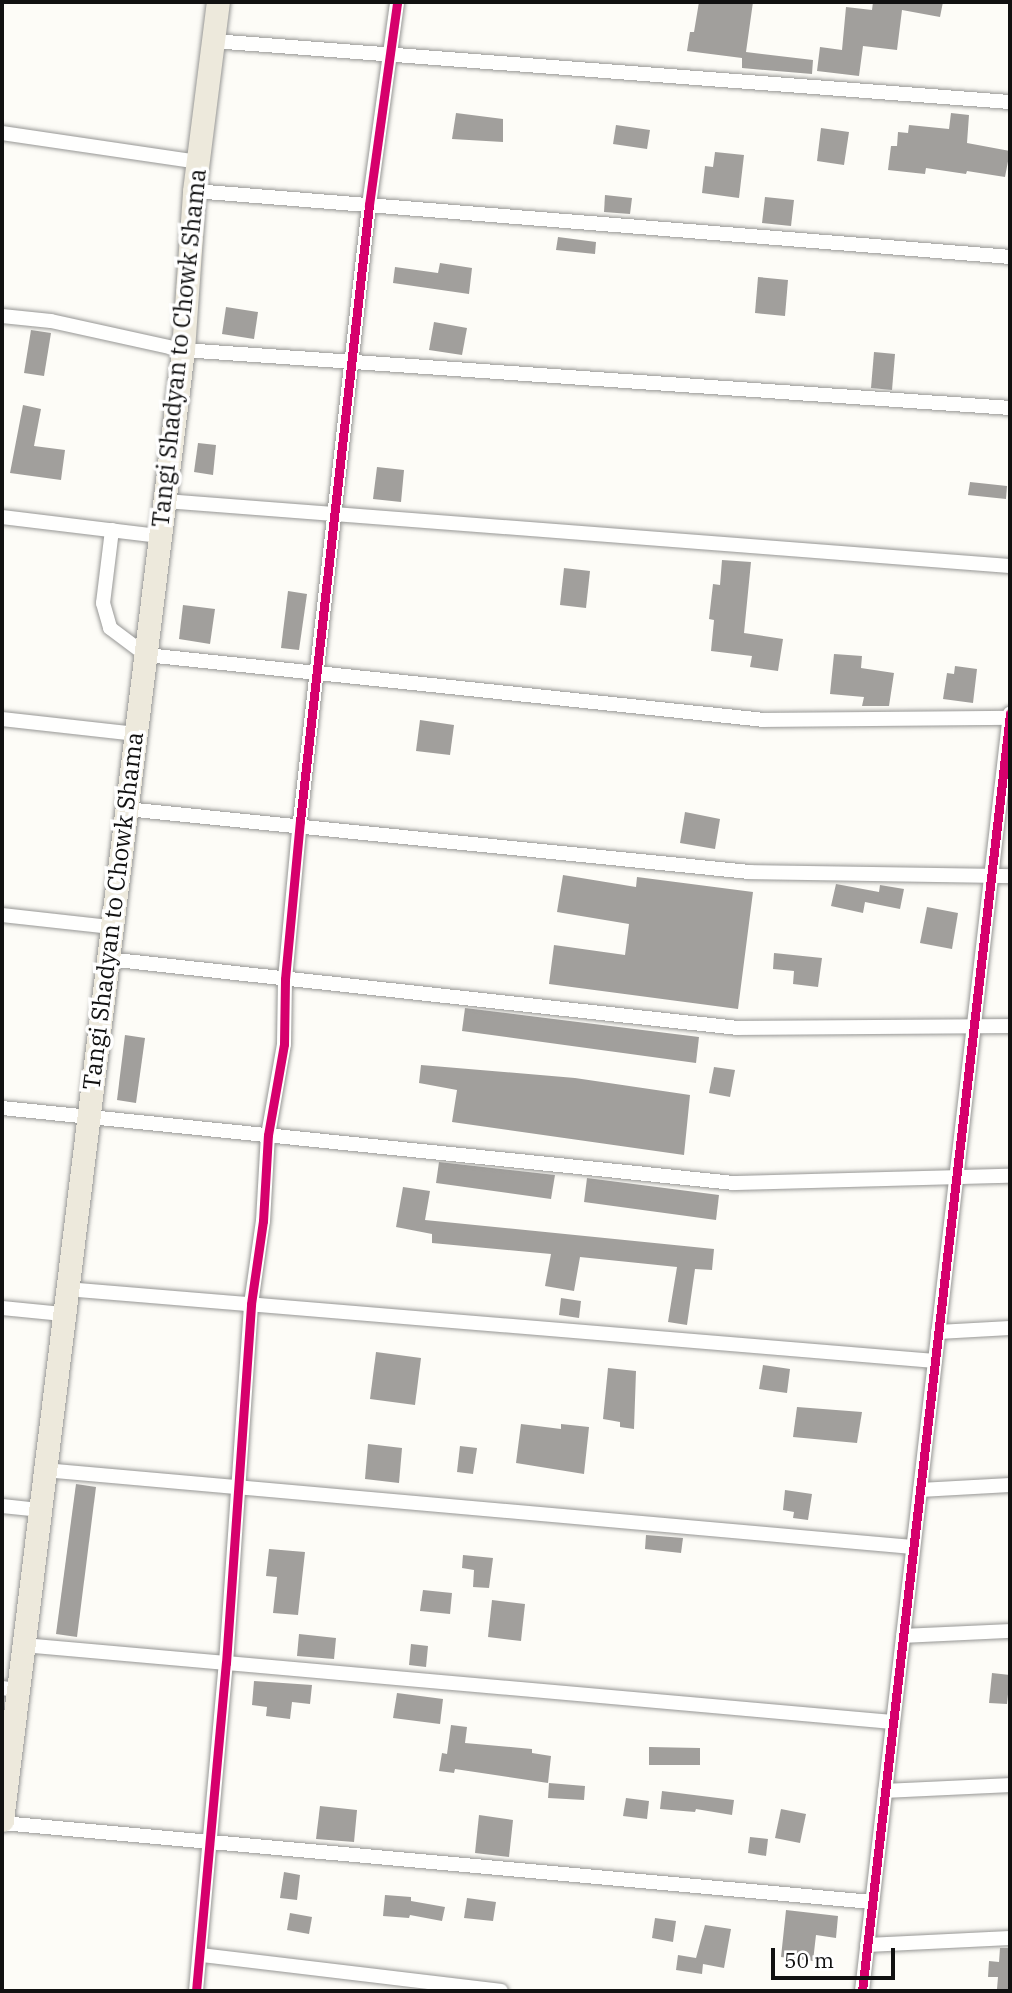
<!DOCTYPE html>
<html>
<head>
<meta charset="utf-8">
<style>
  body { margin:0 }
  #map { position:relative; width:1012px; height:1993px; overflow:hidden; background:#fdfcf7; font-family:"IBM Plex Serif",serif }
  div>[style] { position:absolute }
  [style*='--x'] { left:calc(var(--x)*1px); top:calc(var(--y)*1px); width:calc(var(--w)*1px); rotate:calc(var(--a)*1deg) }
  .building>* { inset:0; background:#a19f9c }
  .roads { filter:drop-shadow(0 0 2px #979795) drop-shadow(0 0 2px #979795) }
  .minor>* { height:14px; margin:-7px; padding:0 7px; transform-origin:7px; border-radius:7px; background:#fffffe }
  .primary>* { height:23px; margin:-11.5px; padding:0 11.5px; transform-origin:11.5px; border-radius:11.5px; background:#ede9dc }
  .cycleway>* { height:9px; margin:-4.5px; padding:0 4.5px; transform-origin:4.5px; border-radius:4.5px; background:#d6006c }
  span { translate:-50% -50%; white-space:nowrap; text-align:center; line-height:1.15; -webkit-text-stroke:7px #fff; paint-order:stroke }
  .street-label { font-size:24px; color:#111 }
  .frame { position:absolute; inset:0; border:4px solid #111; pointer-events:none }
  .scale { position:absolute; left:771px; top:1948px; width:124px; height:32px; box-sizing:border-box; border:4px solid #111; border-top:0; padding-left:9px; font-size:21px; line-height:24px; white-space:nowrap; color:#111; -webkit-text-stroke:5px #fff; paint-order:stroke }
</style>
</head>
<body>
<div id="map">
  <div class="building">
    <div style="clip-path:polygon(699px 2px,753px 2px,746px 52px,813px 60px,812px 74px,742px 68px,742px 58px,687px 51px,690px 32px,694px 32px)"></div>
    <div style="clip-path:polygon(873px 2px,943px 2px,940px 17px,902px 10px,897px 50px,863px 46px,859px 76px,817px 71px,820px 47px,842px 50px,846px 7px,872px 10px)"></div>
    <div style="clip-path:polygon(456px 113px,503px 119px,503px 142px,452px 139px)"></div>
    <div style="clip-path:polygon(951px 113px,969px 115px,967px 143px,1010px 151px,1005px 177px,967px 171px,966px 174px,926px 168px,925px 174px,888px 170px,891px 146px,897px 146px,898px 132px,908px 133px,909px 125px,949px 129px)"></div>
    <div style="clip-path:polygon(616px 125px,650px 130px,647px 149px,613px 144px)"></div>
    <div style="clip-path:polygon(821px 128px,849px 132px,844px 165px,817px 161px)"></div>
    <div style="clip-path:polygon(715px 152px,744px 155px,739px 198px,702px 193px,705px 166px,713px 167px)"></div>
    <div style="clip-path:polygon(605px 195px,632px 198px,630px 214px,604px 212px)"></div>
    <div style="clip-path:polygon(765px 197px,794px 200px,791px 226px,762px 223px)"></div>
    <div style="clip-path:polygon(558px 237px,596px 242px,595px 254px,556px 250px)"></div>
    <div style="clip-path:polygon(440px 263px,472px 268px,469px 294px,393px 283px,395px 267px,438px 273px)"></div>
    <div style="clip-path:polygon(758px 277px,788px 280px,785px 316px,755px 313px)"></div>
    <div style="clip-path:polygon(226px 307px,258px 312px,254px 339px,222px 334px)"></div>
    <div style="clip-path:polygon(434px 322px,467px 328px,462px 355px,429px 350px)"></div>
    <div style="clip-path:polygon(31px 330px,51px 333px,44px 376px,24px 373px)"></div>
    <div style="clip-path:polygon(874px 352px,895px 354px,892px 390px,871px 388px)"></div>
    <div style="clip-path:polygon(23px 405px,41px 409px,34px 446px,65px 450px,61px 480px,10px 473px)"></div>
    <div style="clip-path:polygon(198px 443px,216px 445px,213px 475px,194px 472px)"></div>
    <div style="clip-path:polygon(377px 467px,404px 470px,401px 502px,373px 499px)"></div>
    <div style="clip-path:polygon(970px 482px,1007px 486px,1006px 499px,968px 495px)"></div>
    <div style="clip-path:polygon(722px 560px,751px 562px,744px 633px,783px 639px,778px 671px,750px 667px,752px 656px,711px 651px,714px 620px,709px 619px,713px 584px,720px 585px)"></div>
    <div style="clip-path:polygon(564px 568px,590px 571px,586px 608px,560px 605px)"></div>
    <div style="clip-path:polygon(288px 591px,307px 594px,299px 650px,281px 648px)"></div>
    <div style="clip-path:polygon(183px 605px,215px 609px,210px 644px,179px 639px)"></div>
    <div style="clip-path:polygon(834px 654px,862px 656px,861px 668px,894px 673px,889px 706px,862px 706px,864px 697px,830px 694px)"></div>
    <div style="clip-path:polygon(955px 666px,977px 669px,973px 703px,943px 699px,947px 673px,954px 674px)"></div>
    <div style="clip-path:polygon(420px 720px,454px 725px,450px 755px,416px 751px)"></div>
    <div style="clip-path:polygon(685px 812px,720px 819px,715px 849px,680px 843px)"></div>
    <div style="clip-path:polygon(563px 875px,636px 887px,637px 877px,753px 892px,738px 1009px,549px 984px,554px 945px,625px 955px,629px 924px,557px 912px)"></div>
    <div style="clip-path:polygon(836px 884px,879px 892px,880px 885px,904px 889px,900px 909px,865px 902px,863px 913px,831px 906px)"></div>
    <div style="clip-path:polygon(927px 907px,958px 913px,952px 949px,920px 943px)"></div>
    <div style="clip-path:polygon(774px 953px,822px 958px,818px 987px,793px 984px,794px 971px,773px 969px)"></div>
    <div style="clip-path:polygon(465px 1008px,699px 1037px,696px 1063px,462px 1031px)"></div>
    <div style="clip-path:polygon(125px 1035px,145px 1038px,136px 1103px,117px 1100px)"></div>
    <div style="clip-path:polygon(421px 1065px,575px 1078px,690px 1095px,684px 1155px,452px 1122px,457px 1090px,419px 1083px)"></div>
    <div style="clip-path:polygon(714px 1067px,735px 1070px,730px 1097px,709px 1093px)"></div>
    <div style="clip-path:polygon(439px 1162px,555px 1175px,551px 1199px,436px 1183px)"></div>
    <div style="clip-path:polygon(587px 1178px,719px 1195px,716px 1220px,584px 1202px)"></div>
    <div style="clip-path:polygon(403px 1187px,430px 1191px,425px 1220px,714px 1249px,712px 1270px,695px 1269px,687px 1325px,668px 1322px,677px 1267px,580px 1257px,574px 1291px,545px 1286px,551px 1254px,432px 1243px,432px 1234px,396px 1227px)"></div>
    <div style="clip-path:polygon(561px 1298px,581px 1301px,579px 1318px,559px 1315px)"></div>
    <div style="clip-path:polygon(376px 1352px,421px 1358px,415px 1405px,370px 1399px)"></div>
    <div style="clip-path:polygon(763px 1365px,790px 1369px,787px 1393px,759px 1389px)"></div>
    <div style="clip-path:polygon(608px 1368px,636px 1371px,634px 1429px,620px 1427px,620px 1422px,603px 1419px)"></div>
    <div style="clip-path:polygon(797px 1407px,862px 1412px,857px 1443px,793px 1437px)"></div>
    <div style="clip-path:polygon(521px 1424px,561px 1429px,561px 1424px,589px 1427px,584px 1474px,516px 1463px)"></div>
    <div style="clip-path:polygon(368px 1444px,402px 1448px,399px 1483px,365px 1479px)"></div>
    <div style="clip-path:polygon(460px 1446px,477px 1448px,473px 1474px,457px 1472px)"></div>
    <div style="clip-path:polygon(76px 1484px,96px 1487px,77px 1637px,56px 1634px)"></div>
    <div style="clip-path:polygon(785px 1490px,812px 1494px,808px 1520px,793px 1518px,794px 1512px,783px 1510px)"></div>
    <div style="clip-path:polygon(646px 1535px,683px 1538px,681px 1553px,645px 1549px)"></div>
    <div style="clip-path:polygon(269px 1549px,305px 1552px,298px 1615px,273px 1613px,277px 1577px,266px 1576px)"></div>
    <div style="clip-path:polygon(463px 1555px,493px 1558px,489px 1588px,473px 1587px,474px 1570px,462px 1568px)"></div>
    <div style="clip-path:polygon(423px 1590px,452px 1593px,450px 1614px,420px 1611px)"></div>
    <div style="clip-path:polygon(492px 1600px,525px 1604px,521px 1641px,488px 1637px)"></div>
    <div style="clip-path:polygon(299px 1634px,336px 1638px,334px 1659px,297px 1656px)"></div>
    <div style="clip-path:polygon(411px 1644px,428px 1646px,426px 1667px,409px 1665px)"></div>
    <div style="clip-path:polygon(992px 1673px,1010px 1675px,1007px 1704px,989px 1703px)"></div>
    <div style="clip-path:polygon(254px 1681px,312px 1685px,310px 1704px,292px 1702px,290px 1719px,266px 1716px,267px 1707px,252px 1705px)"></div>
    <div style="clip-path:polygon(397px 1693px,443px 1699px,440px 1724px,393px 1718px)"></div>
    <div style="clip-path:polygon(451px 1725px,467px 1727px,465px 1743px,532px 1749px,532px 1753px,551px 1756px,548px 1783px,455px 1769px,454px 1773px,439px 1771px,442px 1753px,447px 1754px)"></div>
    <div style="clip-path:polygon(649px 1747px,700px 1748px,700px 1765px,649px 1765px)"></div>
    <div style="clip-path:polygon(549px 1783px,585px 1786px,584px 1800px,548px 1798px)"></div>
    <div style="clip-path:polygon(662px 1791px,734px 1800px,732px 1815px,696px 1809px,695px 1812px,660px 1809px)"></div>
    <div style="clip-path:polygon(626px 1798px,649px 1801px,647px 1819px,623px 1816px)"></div>
    <div style="clip-path:polygon(320px 1806px,357px 1810px,354px 1842px,316px 1839px)"></div>
    <div style="clip-path:polygon(781px 1809px,806px 1814px,800px 1843px,775px 1838px)"></div>
    <div style="clip-path:polygon(479px 1815px,513px 1820px,509px 1857px,475px 1853px)"></div>
    <div style="clip-path:polygon(750px 1837px,768px 1839px,766px 1856px,748px 1853px)"></div>
    <div style="clip-path:polygon(284px 1872px,300px 1875px,297px 1900px,280px 1898px)"></div>
    <div style="clip-path:polygon(385px 1895px,411px 1897px,411px 1901px,445px 1907px,442px 1921px,410px 1915px,409px 1918px,383px 1916px)"></div>
    <div style="clip-path:polygon(467px 1898px,496px 1902px,493px 1921px,464px 1918px)"></div>
    <div style="clip-path:polygon(786px 1910px,838px 1916px,836px 1938px,816px 1935px,813px 1961px,781px 1957px)"></div>
    <div style="clip-path:polygon(290px 1913px,312px 1917px,309px 1934px,287px 1930px)"></div>
    <div style="clip-path:polygon(655px 1918px,676px 1921px,673px 1942px,652px 1938px)"></div>
    <div style="clip-path:polygon(705px 1925px,731px 1929px,724px 1968px,703px 1964px,702px 1974px,676px 1970px,678px 1955px,696px 1958px)"></div>
    <div style="clip-path:polygon(1000px 1948px,1010px 1948px,1010px 1990px,997px 1989px,998px 1977px,988px 1977px,989px 1961px,999px 1962px)"></div>
  </div>
  <div class="roads">
    <div class="minor">
      <div style="--x:213;--y:41;--w:799;--a:4.38"></div>
      <div style="--x:2;--y:133;--w:198;--a:8.4"></div>
      <div style="--x:194;--y:191;--w:819;--a:4.62"></div>
      <div style="--x:2;--y:316;--w:49;--a:5.8"></div>
      <div style="--x:51;--y:321;--w:135;--a:12.4"></div>
      <div style="--x:183;--y:350;--w:829;--a:4.01"></div>
      <div style="--x:165;--y:501;--w:847;--a:4.4"></div>
      <div style="--x:2;--y:517;--w:159;--a:6.9"></div>
      <div style="--x:112;--y:530;--w:74;--a:97"></div>
      <div style="--x:103;--y:603;--w:26;--a:74"></div>
      <div style="--x:110;--y:628;--w:45;--a:36.9"></div>
      <div style="--x:146;--y:655;--w:621;--a:6"></div>
      <div style="--x:764;--y:720;--w:246;--a:-0.5"></div>
      <div style="--x:2;--y:719;--w:135;--a:6.4"></div>
      <div style="--x:126;--y:809;--w:627;--a:5.77"></div>
      <div style="--x:750;--y:872;--w:260;--a:0.9"></div>
      <div style="--x:2;--y:915;--w:110;--a:6.3"></div>
      <div style="--x:107;--y:959;--w:635;--a:6.24"></div>
      <div style="--x:738;--y:1028;--w:272;--a:-0.4"></div>
      <div style="--x:2;--y:1108;--w:736;--a:5.85"></div>
      <div style="--x:734;--y:1183;--w:276;--a:-1.5"></div>
      <div style="--x:66;--y:1289;--w:872;--a:4.74"></div>
      <div style="--x:2;--y:1308;--w:61;--a:5.6"></div>
      <div style="--x:938;--y:1332;--w:72;--a:-3.2"></div>
      <div style="--x:44;--y:1470;--w:872;--a:5.06"></div>
      <div style="--x:920;--y:1490;--w:90;--a:-3.2"></div>
      <div style="--x:2;--y:1506;--w:37;--a:6"></div>
      <div style="--x:903;--y:1636;--w:107;--a:-2.7"></div>
      <div style="--x:23;--y:1645;--w:873;--a:5.06"></div>
      <div style="--x:2;--y:1688;--w:15;--a:8"></div>
      <div style="--x:885;--y:1791;--w:125;--a:-2.7"></div>
      <div style="--x:2;--y:1823;--w:874;--a:5.19"></div>
      <div style="--x:867;--y:1945;--w:143;--a:-2.8"></div>
      <div style="--x:201;--y:1955;--w:302;--a:6.8"></div>
      <div style="--x:196;--y:1991;--w:329;--a:-84.8"></div>
      <div style="--x:226;--y:1663;--w:360;--a:-86"></div>
      <div style="--x:251;--y:1304;--w:84;--a:-81.8"></div>
      <div style="--x:263;--y:1221;--w:86;--a:-86.7"></div>
      <div style="--x:268;--y:1135;--w:92;--a:-80"></div>
      <div style="--x:284;--y:1044;--w:65;--a:-89.1"></div>
      <div style="--x:285;--y:979;--w:159;--a:-84.6"></div>
      <div style="--x:300;--y:821;--w:620;--a:-83.61"></div>
      <div style="--x:369;--y:205;--w:205;--a:-82.1"></div>
      <div style="--x:862;--y:1991;--w:1286;--a:-83.39"></div>
    </div>
    <div class="primary">
      <div style="--x:2;--y:1820;--w:1481;--a:-82.98"></div>
      <div style="--x:183;--y:350;--w:159;--a:-86"></div>
      <div style="--x:194;--y:191;--w:191;--a:-82.8"></div>
    </div>
  </div>
  <div class="cycleway">
    <div style="--x:196;--y:1991;--w:329;--a:-84.8"></div>
    <div style="--x:226;--y:1663;--w:360;--a:-86"></div>
    <div style="--x:251;--y:1304;--w:84;--a:-81.8"></div>
    <div style="--x:263;--y:1221;--w:86;--a:-86.7"></div>
    <div style="--x:268;--y:1135;--w:92;--a:-80"></div>
    <div style="--x:284;--y:1044;--w:65;--a:-89.1"></div>
    <div style="--x:285;--y:979;--w:159;--a:-84.6"></div>
    <div style="--x:300;--y:821;--w:620;--a:-83.61"></div>
    <div style="--x:369;--y:205;--w:205;--a:-82.1"></div>
    <div style="--x:862;--y:1991;--w:1286;--a:-83.39"></div>
  </div>
  <div class="street-label">
    <span style="left:179px;top:348px;rotate:-84deg">Tangi Shadyan to Chowk Shama</span>
    <span style="left:113px;top:911px;rotate:-83deg">Tangi Shadyan to Chowk Shama</span>
  </div>
  <div class="frame"></div>
  <div class="scale">50 m</div>
</div>
</body>
</html>
